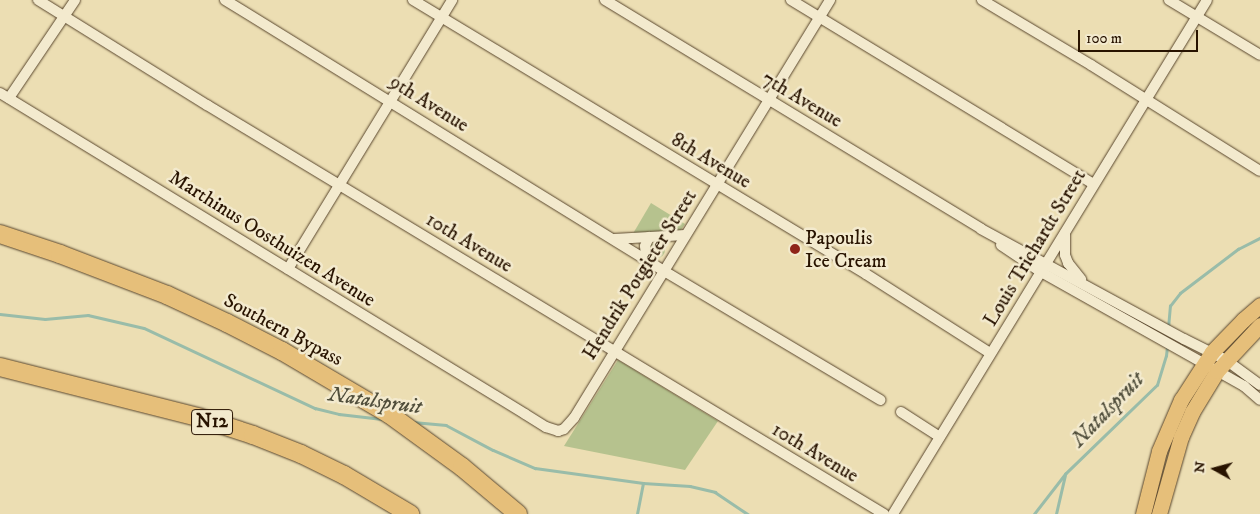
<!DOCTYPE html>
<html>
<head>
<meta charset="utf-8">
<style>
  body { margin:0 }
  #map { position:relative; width:1260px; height:514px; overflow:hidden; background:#ecdeb3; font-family:"IM FELL DW Pica",serif }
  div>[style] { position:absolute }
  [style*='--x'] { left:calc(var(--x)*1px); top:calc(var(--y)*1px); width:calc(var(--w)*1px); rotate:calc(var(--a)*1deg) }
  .green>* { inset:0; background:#b6c28e }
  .round { border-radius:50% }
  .stream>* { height:2.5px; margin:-1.25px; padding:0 1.25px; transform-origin:1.25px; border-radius:1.25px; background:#99bca9 }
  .roads { filter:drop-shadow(0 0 1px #59462d) drop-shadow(0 0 1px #59462d) }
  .street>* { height:10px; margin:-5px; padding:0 5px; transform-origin:5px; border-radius:5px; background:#f3eace }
  .primary>* { height:15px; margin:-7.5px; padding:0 7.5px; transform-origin:7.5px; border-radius:7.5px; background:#e6bf7a }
  .highway>* { height:18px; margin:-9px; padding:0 9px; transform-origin:9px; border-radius:9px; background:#e6bf7a }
  .dots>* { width:14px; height:14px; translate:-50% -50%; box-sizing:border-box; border:2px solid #f3eace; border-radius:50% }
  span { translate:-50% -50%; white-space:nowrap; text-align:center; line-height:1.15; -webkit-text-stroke:5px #f3eace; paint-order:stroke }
  .shield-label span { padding:1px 4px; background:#f3eace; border:1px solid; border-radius:4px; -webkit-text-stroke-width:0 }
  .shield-label { font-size:19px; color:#281300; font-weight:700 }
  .street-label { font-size:20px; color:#281300 }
  .poi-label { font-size:20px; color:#281300 }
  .left { translate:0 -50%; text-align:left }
  .water-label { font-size:21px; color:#504e3b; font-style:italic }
  .north { position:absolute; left:1190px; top:444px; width:50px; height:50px; -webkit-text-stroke:4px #f3eace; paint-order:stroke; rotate:277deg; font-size:14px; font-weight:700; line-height:20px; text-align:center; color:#281300 }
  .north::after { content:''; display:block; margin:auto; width:18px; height:22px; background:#281300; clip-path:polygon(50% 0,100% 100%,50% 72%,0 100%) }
  .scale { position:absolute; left:1078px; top:30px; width:120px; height:22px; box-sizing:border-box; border:2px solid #281300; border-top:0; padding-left:6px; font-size:15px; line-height:18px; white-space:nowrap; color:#281300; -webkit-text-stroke:4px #f3eace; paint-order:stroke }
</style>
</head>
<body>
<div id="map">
  <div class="green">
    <div style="clip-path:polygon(651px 203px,685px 224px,679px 233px,631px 237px)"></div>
    <div class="round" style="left:649px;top:242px;width:16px;height:16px"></div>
    <div style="clip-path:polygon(618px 360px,718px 421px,685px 470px,564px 446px)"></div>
  </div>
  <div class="stream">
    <div style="--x:0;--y:314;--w:45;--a:6.3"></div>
    <div style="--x:45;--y:319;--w:43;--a:-5.3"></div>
    <div style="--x:88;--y:315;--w:57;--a:13.1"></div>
    <div style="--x:144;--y:328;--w:189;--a:25.1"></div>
    <div style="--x:315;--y:408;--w:25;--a:14"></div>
    <div style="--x:339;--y:414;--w:43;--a:6.6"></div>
    <div style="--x:1168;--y:328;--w:22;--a:-85"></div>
    <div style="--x:1170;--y:306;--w:16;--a:-52"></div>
    <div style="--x:1180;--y:293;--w:73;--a:-37.2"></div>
    <div style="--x:1238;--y:249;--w:25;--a:-27"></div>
    <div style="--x:413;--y:422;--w:33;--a:5"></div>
    <div style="--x:446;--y:425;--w:53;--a:28"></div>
    <div style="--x:493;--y:450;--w:46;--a:23.2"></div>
    <div style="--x:535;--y:468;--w:109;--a:7.9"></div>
    <div style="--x:643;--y:483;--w:47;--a:3.7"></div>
    <div style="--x:690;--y:486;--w:26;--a:13"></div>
    <div style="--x:715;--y:492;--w:40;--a:34"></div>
    <div style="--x:637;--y:514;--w:31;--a:-79"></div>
    <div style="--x:1034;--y:514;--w:51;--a:-52.2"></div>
    <div style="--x:1065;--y:474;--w:128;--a:-44.1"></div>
    <div style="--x:1157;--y:385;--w:30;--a:-73"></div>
    <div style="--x:1166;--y:356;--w:10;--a:-84"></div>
    <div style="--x:1056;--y:514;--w:39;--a:-77"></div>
  </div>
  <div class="roads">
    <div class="street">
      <div style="--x:38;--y:0;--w:199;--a:31.9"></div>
      <div style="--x:207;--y:105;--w:791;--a:31.14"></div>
      <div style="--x:225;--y:0;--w:516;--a:31.69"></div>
      <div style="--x:664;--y:271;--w:252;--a:30.8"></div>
      <div style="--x:413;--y:0;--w:529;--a:31.17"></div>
      <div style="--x:866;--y:274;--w:147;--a:32.5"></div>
      <div style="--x:605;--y:0;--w:440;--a:31.3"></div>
      <div style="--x:981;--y:229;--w:231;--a:28.5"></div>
      <div style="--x:1184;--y:339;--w:47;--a:26.6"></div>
      <div style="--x:1226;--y:360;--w:42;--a:36.3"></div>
      <div style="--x:791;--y:0;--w:354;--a:31.3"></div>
      <div style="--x:982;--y:0;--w:127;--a:30.8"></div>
      <div style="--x:1091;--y:65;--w:199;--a:32.1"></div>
      <div style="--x:1169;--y:0;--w:106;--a:31.1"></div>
      <div style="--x:0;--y:93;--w:615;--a:31.44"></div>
      <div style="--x:525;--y:414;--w:25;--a:32"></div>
      <div style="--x:546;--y:427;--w:13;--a:18"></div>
      <div style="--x:558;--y:431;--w:6;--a:-18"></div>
      <div style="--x:564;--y:429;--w:15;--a:-48"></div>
      <div style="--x:574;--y:418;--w:490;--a:-58.5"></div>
      <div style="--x:9;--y:98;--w:118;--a:-56"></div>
      <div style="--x:1065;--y:233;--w:22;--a:90"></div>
      <div style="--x:1065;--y:255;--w:9;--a:69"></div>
      <div style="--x:1068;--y:263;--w:21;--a:51"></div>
      <div style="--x:614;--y:239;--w:71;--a:-3.2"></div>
      <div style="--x:1001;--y:245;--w:48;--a:34"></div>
      <div style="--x:1041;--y:272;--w:233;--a:29.3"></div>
      <div style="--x:1244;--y:386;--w:21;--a:41"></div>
      <div style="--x:646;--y:259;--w:13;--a:-94"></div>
      <div style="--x:645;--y:246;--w:10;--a:-66"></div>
      <div style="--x:288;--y:269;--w:315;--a:-58.6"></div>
      <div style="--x:901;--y:412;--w:46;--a:32.7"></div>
      <div style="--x:893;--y:514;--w:602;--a:-58.58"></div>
    </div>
    <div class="primary">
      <div style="--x:1143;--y:514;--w:65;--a:-75.7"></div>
      <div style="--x:1159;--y:451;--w:56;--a:-66.7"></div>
      <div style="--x:1181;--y:400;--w:57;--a:-57.1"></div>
      <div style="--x:1212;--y:352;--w:45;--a:-45.9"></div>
      <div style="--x:1243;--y:320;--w:23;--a:-41"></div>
      <div style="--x:1159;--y:514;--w:80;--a:-74.1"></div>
      <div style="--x:1181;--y:437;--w:27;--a:-66"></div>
      <div style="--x:1192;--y:412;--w:48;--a:-58.6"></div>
      <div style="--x:1217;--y:371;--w:63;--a:-46.9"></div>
    </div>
    <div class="highway">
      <div style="--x:0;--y:234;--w:63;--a:18.4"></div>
      <div style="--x:60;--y:254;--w:115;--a:21"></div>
      <div style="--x:167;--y:295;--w:66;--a:25"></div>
      <div style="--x:227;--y:323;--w:62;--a:27"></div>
      <div style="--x:282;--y:351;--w:124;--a:30.5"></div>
      <div style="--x:389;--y:414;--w:90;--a:36"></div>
      <div style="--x:462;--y:467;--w:73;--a:40"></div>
      <div style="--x:0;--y:367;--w:207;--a:14.2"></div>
      <div style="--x:201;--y:418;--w:55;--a:18.1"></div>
      <div style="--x:253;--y:435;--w:52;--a:21.6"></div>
      <div style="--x:301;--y:454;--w:48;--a:26"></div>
      <div style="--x:344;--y:475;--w:77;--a:30.6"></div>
    </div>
  </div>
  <div class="dots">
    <div style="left:795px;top:249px;background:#8f2418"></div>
  </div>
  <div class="shield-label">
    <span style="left:212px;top:422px">N12</span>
  </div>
  <div class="street-label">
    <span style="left:802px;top:100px;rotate:31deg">7th Avenue</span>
    <span style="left:429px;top:104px;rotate:32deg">9th Avenue</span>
    <span style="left:711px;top:161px;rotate:31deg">8th Avenue</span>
    <span style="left:272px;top:239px;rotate:32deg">Marthinus Oosthuizen Avenue</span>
    <span style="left:469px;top:243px;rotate:31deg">10th Avenue</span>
    <span style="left:1035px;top:248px;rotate:-59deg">Louis Trichardt Street</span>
    <span style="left:640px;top:275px;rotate:-58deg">Hendrik Potgieter Street</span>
    <span style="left:283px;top:330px;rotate:28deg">Southern Bypass</span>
    <span style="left:815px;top:453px;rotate:31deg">10th Avenue</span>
  </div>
  <div class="poi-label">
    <span class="left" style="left:805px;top:250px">Papoulis<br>Ice Cream</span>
  </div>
  <div class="water-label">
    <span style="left:375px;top:401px;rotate:8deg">Natalspruit</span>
    <span style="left:1108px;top:410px;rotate:-46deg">Natalspruit</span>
  </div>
  <div class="north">N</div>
  <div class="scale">100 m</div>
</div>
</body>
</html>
